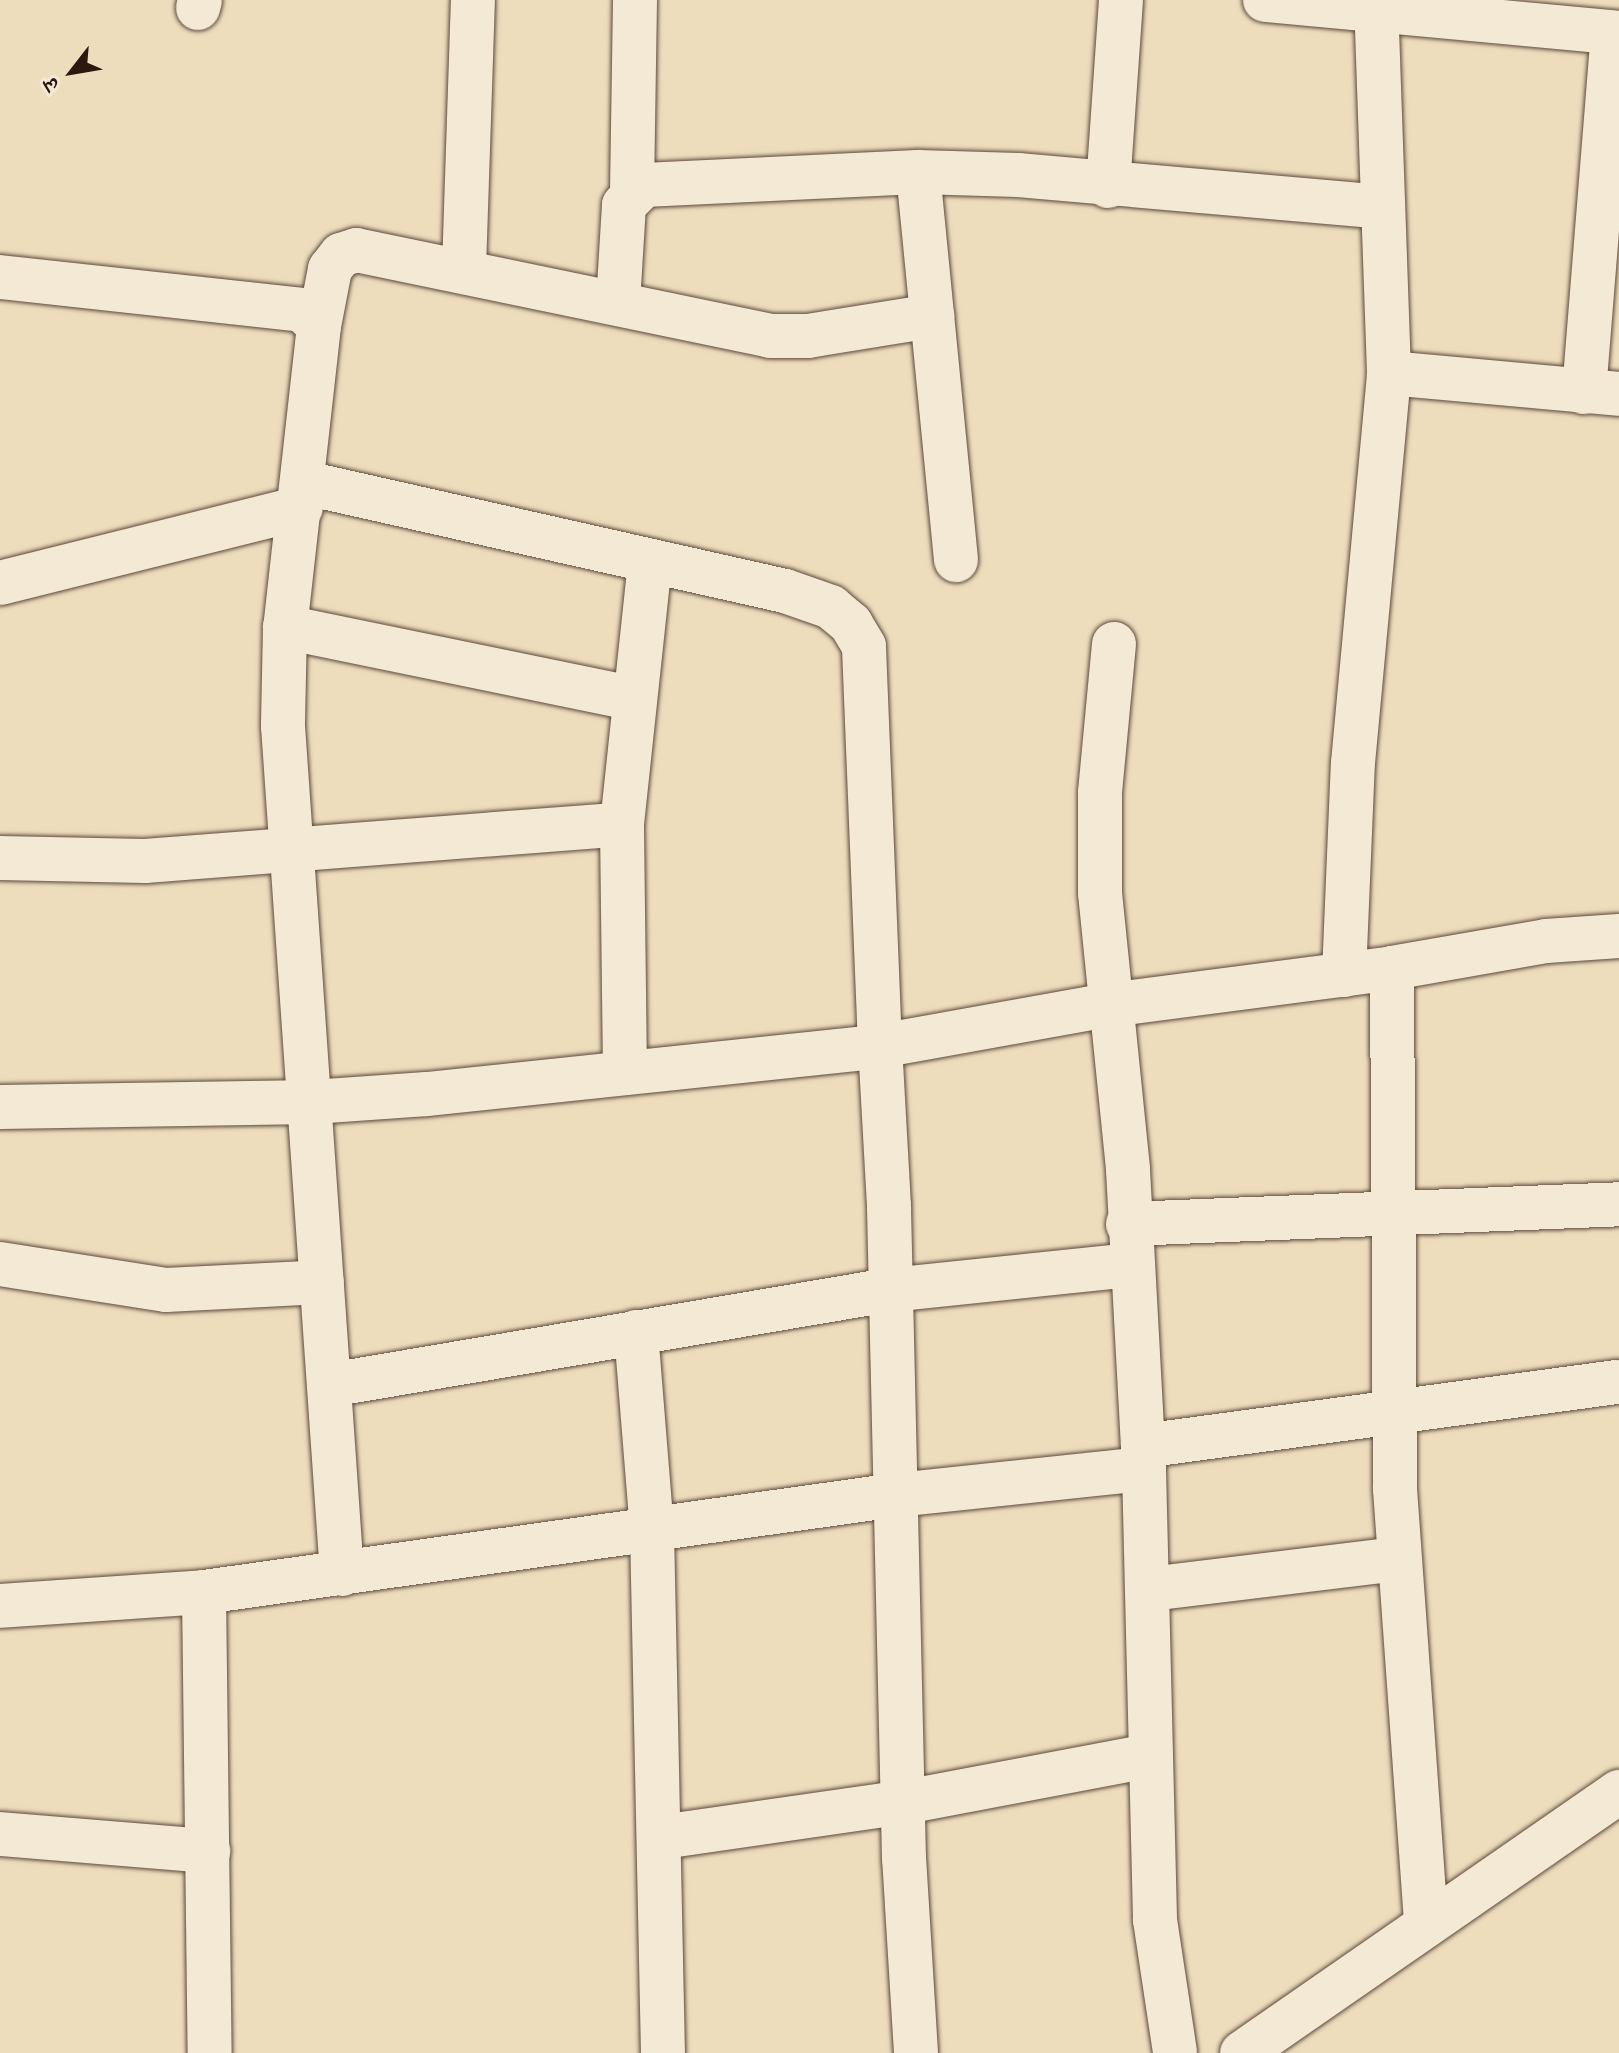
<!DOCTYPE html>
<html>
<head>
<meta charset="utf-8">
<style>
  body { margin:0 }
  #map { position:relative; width:1619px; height:2053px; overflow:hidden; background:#edddbd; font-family:"IM FELL Great Primer","Noto Serif Devanagari",serif }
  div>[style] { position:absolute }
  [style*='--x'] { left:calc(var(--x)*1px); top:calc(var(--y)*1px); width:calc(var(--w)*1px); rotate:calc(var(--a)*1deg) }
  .roads { filter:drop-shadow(0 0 2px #5d493b) drop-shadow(0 0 2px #5d493b) }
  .street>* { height:44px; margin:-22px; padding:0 22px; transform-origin:22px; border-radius:22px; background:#f3e9d4 }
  span { translate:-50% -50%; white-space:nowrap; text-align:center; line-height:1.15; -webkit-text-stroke:7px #f3e9d4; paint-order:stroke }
  .north { position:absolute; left:32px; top:32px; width:80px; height:80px; -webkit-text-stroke:6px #f3e9d4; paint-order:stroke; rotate:239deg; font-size:22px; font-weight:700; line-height:32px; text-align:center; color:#2d1810 }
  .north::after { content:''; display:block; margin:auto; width:28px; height:36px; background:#2d1810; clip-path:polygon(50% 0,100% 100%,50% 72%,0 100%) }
</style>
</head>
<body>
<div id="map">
  <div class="roads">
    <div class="street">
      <div style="--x:1265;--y:0;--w:356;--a:5.3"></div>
      <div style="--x:198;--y:8;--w:8;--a:-76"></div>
      <div style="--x:918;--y:172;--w:390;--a:84.4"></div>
      <div style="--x:1108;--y:186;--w:186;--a:-86"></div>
      <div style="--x:632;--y:191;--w:191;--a:-89.1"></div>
      <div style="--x:464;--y:269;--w:269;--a:-88.1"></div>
      <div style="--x:0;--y:277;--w:304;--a:6.2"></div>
      <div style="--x:302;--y:310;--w:23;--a:43"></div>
      <div style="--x:319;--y:326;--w:303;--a:96.4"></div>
      <div style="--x:285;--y:627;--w:99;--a:91.2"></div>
      <div style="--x:283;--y:726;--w:850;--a:86.02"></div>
      <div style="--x:618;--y:303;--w:98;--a:-86.5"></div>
      <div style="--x:624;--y:205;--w:28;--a:-45"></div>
      <div style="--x:644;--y:185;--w:274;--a:-2.7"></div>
      <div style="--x:918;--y:172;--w:100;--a:1.7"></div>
      <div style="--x:1018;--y:175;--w:366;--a:5"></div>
      <div style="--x:319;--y:326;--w:58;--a:-79.1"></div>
      <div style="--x:330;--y:269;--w:18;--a:-52"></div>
      <div style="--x:341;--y:255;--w:16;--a:-18"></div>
      <div style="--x:356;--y:250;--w:423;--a:11.7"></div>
      <div style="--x:770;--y:336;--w:38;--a:0"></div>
      <div style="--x:808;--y:336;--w:126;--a:-9.2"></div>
      <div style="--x:1389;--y:373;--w:231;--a:5.2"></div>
      <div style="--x:1584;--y:392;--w:360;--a:-85.4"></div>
      <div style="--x:0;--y:583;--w:310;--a:-14"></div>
      <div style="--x:285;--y:627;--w:354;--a:11.6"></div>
      <div style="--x:1114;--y:644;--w:150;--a:95.4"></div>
      <div style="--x:1100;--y:793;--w:100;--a:90"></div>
      <div style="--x:1100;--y:893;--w:278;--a:84.2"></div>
      <div style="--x:1128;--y:1170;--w:299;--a:86.9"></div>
      <div style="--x:1144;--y:1469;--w:451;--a:88.6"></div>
      <div style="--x:1155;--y:1920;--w:134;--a:81.4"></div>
      <div style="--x:0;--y:858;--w:145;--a:1.2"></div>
      <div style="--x:145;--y:861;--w:478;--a:-4.4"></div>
      <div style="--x:1392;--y:968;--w:156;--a:-9.9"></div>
      <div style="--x:1546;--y:941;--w:73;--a:-3.9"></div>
      <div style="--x:1344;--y:975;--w:212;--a:-87.6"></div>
      <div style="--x:1353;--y:763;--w:392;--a:-84.7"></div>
      <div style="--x:1389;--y:373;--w:373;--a:-92"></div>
      <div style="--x:625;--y:1073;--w:249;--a:-90.7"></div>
      <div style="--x:622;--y:824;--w:262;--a:-83.9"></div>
      <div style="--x:0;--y:1107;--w:312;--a:-0.9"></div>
      <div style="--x:312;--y:1102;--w:115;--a:-4"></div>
      <div style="--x:427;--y:1094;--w:456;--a:-6"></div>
      <div style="--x:880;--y:1046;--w:400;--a:-92.3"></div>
      <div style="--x:864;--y:646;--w:26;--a:-121"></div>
      <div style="--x:851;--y:624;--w:26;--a:-140"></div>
      <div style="--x:831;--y:607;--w:49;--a:-160.8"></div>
      <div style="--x:785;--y:591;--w:493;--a:-167.3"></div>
      <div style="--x:1128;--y:1224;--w:491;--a:-2.3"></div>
      <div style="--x:0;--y:1264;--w:168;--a:8.9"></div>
      <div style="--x:166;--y:1290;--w:156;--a:-2.9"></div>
      <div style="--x:636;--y:1332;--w:199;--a:85.4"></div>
      <div style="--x:652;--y:1530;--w:523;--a:88.8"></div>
      <div style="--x:330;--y:1385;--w:567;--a:-9.65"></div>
      <div style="--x:889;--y:1290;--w:244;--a:-5.9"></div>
      <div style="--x:1143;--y:1446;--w:480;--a:-7.7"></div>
      <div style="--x:1150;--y:1589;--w:249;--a:-6.9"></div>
      <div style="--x:204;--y:1592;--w:461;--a:89.3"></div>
      <div style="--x:0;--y:1606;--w:204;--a:-3.9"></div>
      <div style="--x:204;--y:1592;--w:699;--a:-7.98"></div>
      <div style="--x:896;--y:1495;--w:249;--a:-6"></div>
      <div style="--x:0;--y:1834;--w:209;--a:4.7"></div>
      <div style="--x:662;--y:1837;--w:246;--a:-8.2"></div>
      <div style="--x:905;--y:1802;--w:248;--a:-10.7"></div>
      <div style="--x:916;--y:2053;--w:194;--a:-93.5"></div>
      <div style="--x:904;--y:1859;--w:653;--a:-91.32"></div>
      <div style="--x:889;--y:1206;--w:160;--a:-93.2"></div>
      <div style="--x:880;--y:1046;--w:233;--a:-10.2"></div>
      <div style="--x:1109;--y:1005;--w:285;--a:-7.4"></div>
      <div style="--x:1392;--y:968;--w:521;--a:89.67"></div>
      <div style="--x:1395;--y:1489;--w:437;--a:85.9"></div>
      <div style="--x:1242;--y:2053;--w:459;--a:-34.7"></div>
    </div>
  </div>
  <div class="north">उ</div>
</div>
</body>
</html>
